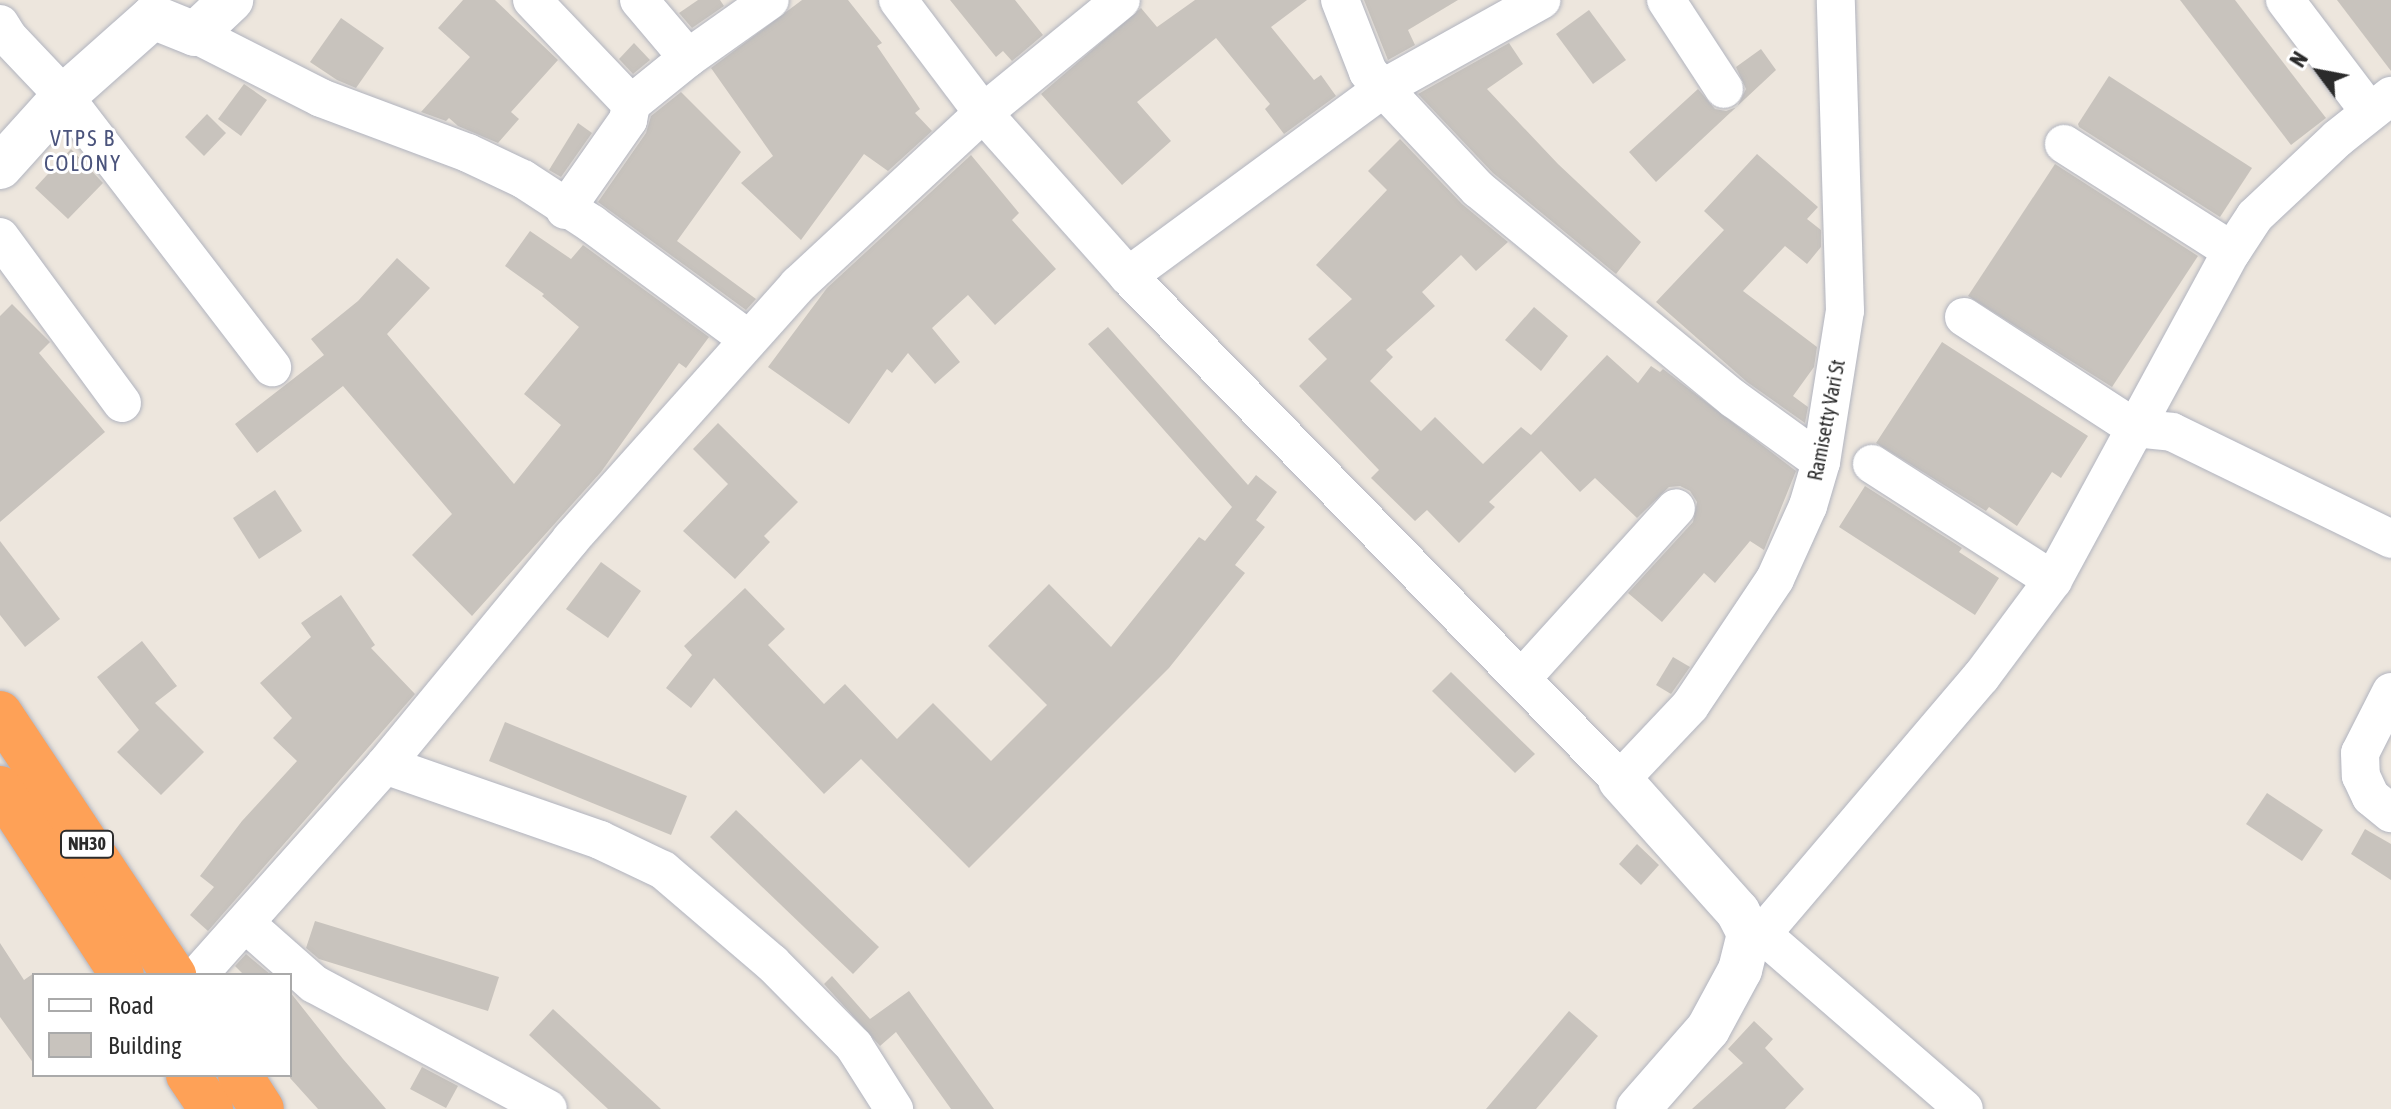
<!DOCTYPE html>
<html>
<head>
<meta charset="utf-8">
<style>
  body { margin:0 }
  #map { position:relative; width:2391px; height:1109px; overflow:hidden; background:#ede6dd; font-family:"Asap Condensed",sans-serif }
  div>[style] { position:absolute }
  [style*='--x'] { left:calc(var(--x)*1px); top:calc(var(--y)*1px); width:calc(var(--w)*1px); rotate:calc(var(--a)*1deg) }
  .building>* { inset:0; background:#c8c3bd }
  .roads { filter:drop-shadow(0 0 2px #b1b4bf) drop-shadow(0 0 2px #b1b4bf) }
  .street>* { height:38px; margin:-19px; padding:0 19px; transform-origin:19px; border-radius:19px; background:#fff }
  .secondary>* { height:44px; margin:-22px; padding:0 22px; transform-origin:22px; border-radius:22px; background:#fff }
  .highway>* { height:44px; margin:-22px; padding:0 22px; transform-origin:22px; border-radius:22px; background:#fea157 }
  span { translate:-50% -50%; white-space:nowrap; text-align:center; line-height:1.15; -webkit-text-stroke:6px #fff; paint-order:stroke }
  .shield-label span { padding:2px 6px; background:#fff; border:2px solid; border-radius:6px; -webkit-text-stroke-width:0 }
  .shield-label { font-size:18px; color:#2b2b2b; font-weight:700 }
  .street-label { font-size:20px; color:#2b2b2b }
  .neighbourhood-label { font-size:22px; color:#4b547c; letter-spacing:2px }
  .legend { position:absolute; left:32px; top:973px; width:260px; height:104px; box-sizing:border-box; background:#fff; border:2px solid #aaa; margin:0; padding:10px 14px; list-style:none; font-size:24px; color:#2b2b2b }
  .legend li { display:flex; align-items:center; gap:16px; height:40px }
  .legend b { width:40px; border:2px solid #aaa }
  .north { position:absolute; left:2279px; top:32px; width:80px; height:80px; -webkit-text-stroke:6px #fff; paint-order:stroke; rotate:302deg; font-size:22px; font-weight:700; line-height:32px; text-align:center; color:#2b2b2b }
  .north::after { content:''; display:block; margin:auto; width:28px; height:36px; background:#2b2b2b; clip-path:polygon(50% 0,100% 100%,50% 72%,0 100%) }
</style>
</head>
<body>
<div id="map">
  <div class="building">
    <div style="clip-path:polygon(463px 0,495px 0,558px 60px,511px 112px,519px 119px,498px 143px,458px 126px,449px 118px,446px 121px,421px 112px,470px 57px,438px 28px)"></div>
    <div style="clip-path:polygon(698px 0,720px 0,724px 6px,692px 28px,679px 13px)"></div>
    <div style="clip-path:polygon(802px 0,848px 0,882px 43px,877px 46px,920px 109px,915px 113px,932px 131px,888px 171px,864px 154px,801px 240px,741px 183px,773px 156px,711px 68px)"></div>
    <div style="clip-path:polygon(950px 0,1015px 0,1043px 35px,1012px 61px,1003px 51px,996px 57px)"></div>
    <div style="clip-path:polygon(1195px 0,1307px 0,1271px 27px,1314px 80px,1321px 75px,1336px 96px,1284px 134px,1265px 109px,1270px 104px,1216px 38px,1137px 102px,1171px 141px,1122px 185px,1041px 94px,1141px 8px,1157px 27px)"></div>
    <div style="clip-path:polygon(1364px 0,1458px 0,1408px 30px,1415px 45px,1388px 60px)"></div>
    <div style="clip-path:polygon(2180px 0,2235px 0,2326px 118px,2291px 145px)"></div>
    <div style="clip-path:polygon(2337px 0,2391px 0,2391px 71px)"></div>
    <div style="clip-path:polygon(1589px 10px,1626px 60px,1593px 84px,1556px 34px)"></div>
    <div style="clip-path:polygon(341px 18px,384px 48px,356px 88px,337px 80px,310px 62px)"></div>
    <div style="clip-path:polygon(634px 43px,650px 60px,633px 74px,619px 59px)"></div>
    <div style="clip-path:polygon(1509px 43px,1523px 64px,1487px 89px,1558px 164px,1641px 242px,1616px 274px,1493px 173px,1418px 94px)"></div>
    <div style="clip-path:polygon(1761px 49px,1776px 70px,1656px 182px,1629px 152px,1698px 89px,1715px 109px,1726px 111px,1737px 107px,1746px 89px,1736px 67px)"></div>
    <div style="clip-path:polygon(2109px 76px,2252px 168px,2220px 217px,2079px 127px,2078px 124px)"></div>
    <div style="clip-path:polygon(244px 84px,267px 100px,241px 136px,218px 119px)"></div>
    <div style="clip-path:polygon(681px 92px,741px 152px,677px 241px,756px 299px,746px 310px,598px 202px,646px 133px,651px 116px)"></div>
    <div style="clip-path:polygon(207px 114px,226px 133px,204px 156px,185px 137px)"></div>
    <div style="clip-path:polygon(578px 123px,592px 133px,561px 177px,549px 170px)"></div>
    <div style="clip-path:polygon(1400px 139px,1462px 204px,1508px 242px,1476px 271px,1461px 255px,1422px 292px,1435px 306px,1386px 350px,1393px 357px,1370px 381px,1421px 431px,1435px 417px,1483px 464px,1521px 427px,1531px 435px,1607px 355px,1638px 383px,1651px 366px,1660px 372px,1663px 369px,1796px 471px,1764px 550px,1750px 541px,1715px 583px,1704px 573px,1662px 622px,1628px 593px,1693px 522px,1697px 502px,1690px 491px,1680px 486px,1669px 487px,1637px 518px,1595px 478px,1580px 492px,1541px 451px,1489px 502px,1495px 507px,1459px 543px,1427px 510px,1415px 521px,1371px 478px,1379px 470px,1299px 386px,1327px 359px,1308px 339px,1352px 299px,1316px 265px,1387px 190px,1368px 171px)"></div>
    <div style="clip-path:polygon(71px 149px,103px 183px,68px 219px,35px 188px)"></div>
    <div style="clip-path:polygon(1757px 154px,1818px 207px,1807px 219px,1821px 230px,1821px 247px,1807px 264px,1785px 246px,1743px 291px,1817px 347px,1814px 367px,1793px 396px,1808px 407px,1805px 423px,1747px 382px,1656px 302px,1724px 230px,1704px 211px)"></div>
    <div style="clip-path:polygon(971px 155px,1019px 213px,1012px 220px,1056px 269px,995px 325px,968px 295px,932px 328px,960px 362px,935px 384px,908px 353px,892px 373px,887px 369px,849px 424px,768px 367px,827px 288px)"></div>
    <div style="clip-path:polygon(2055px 164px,2198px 256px,2112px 387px,1968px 296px)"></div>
    <div style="clip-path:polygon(530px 231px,571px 259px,583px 245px,709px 337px,686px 368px,679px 363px,601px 472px,472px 616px,412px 555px,452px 514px,343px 386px,257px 453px,235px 424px,324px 355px,311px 339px,358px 301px,397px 258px,430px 288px,387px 334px,514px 484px,561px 425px,524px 394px,579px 327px,542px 296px,544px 294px,505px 266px)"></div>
    <div style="clip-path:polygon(12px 304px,50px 342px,39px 353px,105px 432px,0 522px,0 316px)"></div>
    <div style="clip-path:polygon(1534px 307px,1568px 336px,1541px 371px,1505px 340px)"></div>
    <div style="clip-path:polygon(1108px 327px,1248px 485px,1256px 475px,1277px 492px,1256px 520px,1265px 527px,1235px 565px,1245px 573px,1169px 668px,969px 868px,861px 759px,824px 794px,714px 678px,691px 708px,666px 688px,692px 655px,684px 646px,745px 588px,785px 629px,768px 645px,824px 704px,845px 684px,897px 739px,933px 703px,991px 761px,1047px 705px,988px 646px,1049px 584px,1111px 647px,1199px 537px,1205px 541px,1232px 507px,1088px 344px)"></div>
    <div style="clip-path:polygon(1942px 342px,2088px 436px,2061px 478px,2052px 472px,2017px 526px,1989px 507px,1986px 511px,1876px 443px)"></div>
    <div style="clip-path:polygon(718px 423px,798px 502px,764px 536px,770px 542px,735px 579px,683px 531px,728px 484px,693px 449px)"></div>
    <div style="clip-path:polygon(1865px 486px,1962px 548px,1959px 552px,1999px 578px,1975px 615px,1839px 527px)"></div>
    <div style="clip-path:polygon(275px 490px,302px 531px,259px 559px,233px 518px)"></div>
    <div style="clip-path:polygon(0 541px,60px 619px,25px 647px,0 615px)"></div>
    <div style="clip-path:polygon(601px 562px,641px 591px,608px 638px,566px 609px)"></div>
    <div style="clip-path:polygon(341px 595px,375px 645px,371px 648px,415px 694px,208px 931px,190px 915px,214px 887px,200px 876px,242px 821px,297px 761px,273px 738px,292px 718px,260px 683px,311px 637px,301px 623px)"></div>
    <div style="clip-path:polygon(142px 641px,177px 686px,155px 703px,204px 752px,161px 795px,117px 752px,139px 730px,97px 677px)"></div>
    <div style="clip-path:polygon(1673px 657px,1690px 667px,1671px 694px,1656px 685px)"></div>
    <div style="clip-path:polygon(1451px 672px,1535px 754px,1515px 773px,1432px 691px)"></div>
    <div style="clip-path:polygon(505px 722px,687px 796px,671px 835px,489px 761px)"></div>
    <div style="clip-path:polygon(2267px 793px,2323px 830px,2302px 861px,2246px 824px)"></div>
    <div style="clip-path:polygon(736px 810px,879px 947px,853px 974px,710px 837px)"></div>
    <div style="clip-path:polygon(2365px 829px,2391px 844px,2391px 880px,2351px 854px)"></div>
    <div style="clip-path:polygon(1637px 844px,1659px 865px,1641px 885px,1619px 864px)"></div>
    <div style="clip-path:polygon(315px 921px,499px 977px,488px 1011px,319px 959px,306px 948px)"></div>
    <div style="clip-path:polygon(0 943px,24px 980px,34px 973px,34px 1064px,0 1017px)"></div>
    <div style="clip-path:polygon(246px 954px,271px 975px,244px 975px,235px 966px)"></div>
    <div style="clip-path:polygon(832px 976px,870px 1019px,909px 991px,994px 1109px,951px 1109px,896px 1032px,880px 1046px,824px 984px)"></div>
    <div style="clip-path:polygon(290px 992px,343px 1059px,386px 1109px,318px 1109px,290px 1078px)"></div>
    <div style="clip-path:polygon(553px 1009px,661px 1109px,608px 1109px,529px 1035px)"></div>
    <div style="clip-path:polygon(1569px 1011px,1598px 1036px,1536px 1109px,1486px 1109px)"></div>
    <div style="clip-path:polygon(1754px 1021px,1773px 1039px,1765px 1048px,1804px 1089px,1785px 1109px,1692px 1109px,1743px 1063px,1728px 1049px)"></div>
    <div style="clip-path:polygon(422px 1067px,458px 1086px,446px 1108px,410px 1089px)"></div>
  </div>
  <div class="roads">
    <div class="street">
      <div style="--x:532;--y:0;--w:144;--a:46.4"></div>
      <div style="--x:639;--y:0;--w:76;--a:49.8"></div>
      <div style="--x:898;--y:0;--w:141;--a:53"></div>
      <div style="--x:983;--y:113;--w:218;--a:48.3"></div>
      <div style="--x:1128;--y:276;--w:704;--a:45.69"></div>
      <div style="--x:1620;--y:780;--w:102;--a:-46.6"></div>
      <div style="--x:1690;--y:706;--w:153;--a:-56.2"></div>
      <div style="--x:1775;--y:579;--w:80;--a:-65.7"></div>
      <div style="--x:1808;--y:506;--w:46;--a:-73.5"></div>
      <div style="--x:1821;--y:462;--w:153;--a:-81"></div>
      <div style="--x:1845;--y:311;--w:311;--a:-91.7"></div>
      <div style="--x:1340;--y:0;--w:77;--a:68.7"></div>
      <div style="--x:1368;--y:72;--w:161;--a:46.8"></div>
      <div style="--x:1478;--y:189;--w:331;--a:39.4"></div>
      <div style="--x:1734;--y:399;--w:107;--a:35.9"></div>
      <div style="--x:1666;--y:0;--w:106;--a:56.9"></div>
      <div style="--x:2285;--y:0;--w:139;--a:52.9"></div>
      <div style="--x:0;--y:24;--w:15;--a:58"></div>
      <div style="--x:8;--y:37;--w:81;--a:46.5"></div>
      <div style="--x:64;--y:96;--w:342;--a:52.5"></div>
      <div style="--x:195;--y:34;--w:141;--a:26.9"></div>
      <div style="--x:321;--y:98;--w:157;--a:20.5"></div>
      <div style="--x:468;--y:153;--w:61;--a:25.3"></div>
      <div style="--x:523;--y:179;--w:82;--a:33.1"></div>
      <div style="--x:592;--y:224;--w:194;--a:36.4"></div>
      <div style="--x:2064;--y:144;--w:199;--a:32.5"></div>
      <div style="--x:565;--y:210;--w:110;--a:-55"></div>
      <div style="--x:628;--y:120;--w:16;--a:-79"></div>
      <div style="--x:631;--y:104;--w:73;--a:-38.9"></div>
      <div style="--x:688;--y:58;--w:100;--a:-35.3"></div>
      <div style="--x:0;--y:237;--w:206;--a:53.7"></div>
      <div style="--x:1128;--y:276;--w:319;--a:-36.3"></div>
      <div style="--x:1385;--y:87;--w:179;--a:-29.1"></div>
      <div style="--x:1964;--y:317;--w:204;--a:33"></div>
      <div style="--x:2135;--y:428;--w:37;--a:6"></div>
      <div style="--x:2172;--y:432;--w:244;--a:26"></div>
      <div style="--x:1872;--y:464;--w:215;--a:32.7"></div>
      <div style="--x:1522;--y:678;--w:229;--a:-47.8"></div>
      <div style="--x:2391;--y:692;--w:68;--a:116.9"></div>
      <div style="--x:2360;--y:753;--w:23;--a:88"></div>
      <div style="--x:2361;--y:776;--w:23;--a:65"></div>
      <div style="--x:2371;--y:797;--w:26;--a:39"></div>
      <div style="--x:385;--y:765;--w:228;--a:19.2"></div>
      <div style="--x:600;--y:840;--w:70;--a:25.5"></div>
      <div style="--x:663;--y:870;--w:143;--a:40.5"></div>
      <div style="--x:772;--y:963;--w:117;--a:45.3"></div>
      <div style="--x:854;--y:1046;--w:75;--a:57.6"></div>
      <div style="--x:245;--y:923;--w:92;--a:41.5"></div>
      <div style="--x:314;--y:984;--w:265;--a:28.1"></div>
      <div style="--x:1749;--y:934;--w:13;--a:0"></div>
      <div style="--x:1762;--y:934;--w:267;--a:40.9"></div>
      <div style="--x:1762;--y:934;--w:338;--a:-49.6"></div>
      <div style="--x:1981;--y:677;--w:121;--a:-53.4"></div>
      <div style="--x:2053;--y:580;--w:375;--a:-61.5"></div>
      <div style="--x:2232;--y:251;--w:42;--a:-56.7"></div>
      <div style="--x:2255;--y:216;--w:114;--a:-43.2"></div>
      <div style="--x:2338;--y:138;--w:68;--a:-38.4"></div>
      <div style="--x:198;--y:975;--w:281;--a:-48.3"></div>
      <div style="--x:385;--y:765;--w:293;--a:-50.5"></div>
      <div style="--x:571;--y:539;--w:341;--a:-48.2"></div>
      <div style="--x:798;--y:285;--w:253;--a:-42.9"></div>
      <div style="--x:983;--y:113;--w:178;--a:-39.3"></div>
    </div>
    <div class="secondary">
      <div style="--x:0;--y:167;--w:96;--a:-48"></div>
      <div style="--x:64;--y:96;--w:119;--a:-41.6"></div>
      <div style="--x:153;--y:17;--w:45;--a:22"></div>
      <div style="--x:195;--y:34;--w:50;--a:-43.4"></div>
      <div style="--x:1620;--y:780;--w:177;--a:48.2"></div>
      <div style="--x:1738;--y:912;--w:25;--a:63"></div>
      <div style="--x:1749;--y:934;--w:37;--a:104"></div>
      <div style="--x:1740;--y:970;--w:67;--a:118.5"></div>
      <div style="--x:1708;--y:1029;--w:106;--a:131.2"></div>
    </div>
    <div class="highway">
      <div style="--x:0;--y:713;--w:315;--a:56.4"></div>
      <div style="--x:0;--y:788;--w:223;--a:56.9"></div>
      <div style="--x:188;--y:1075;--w:41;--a:55.9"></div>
      <div style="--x:240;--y:1075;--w:40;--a:57.1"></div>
    </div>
  </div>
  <div class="shield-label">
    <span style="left:87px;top:844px">NH30</span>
  </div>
  <div class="street-label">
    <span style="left:1826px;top:420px;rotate:-79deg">Ramisetty Vari St</span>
  </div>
  <div class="neighbourhood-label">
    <span style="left:83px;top:151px">VTPS B<br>COLONY</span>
  </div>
  <ul class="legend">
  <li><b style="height:10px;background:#fff"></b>Road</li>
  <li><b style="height:22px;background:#c8c3bd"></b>Building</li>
  </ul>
  <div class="north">N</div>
</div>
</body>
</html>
